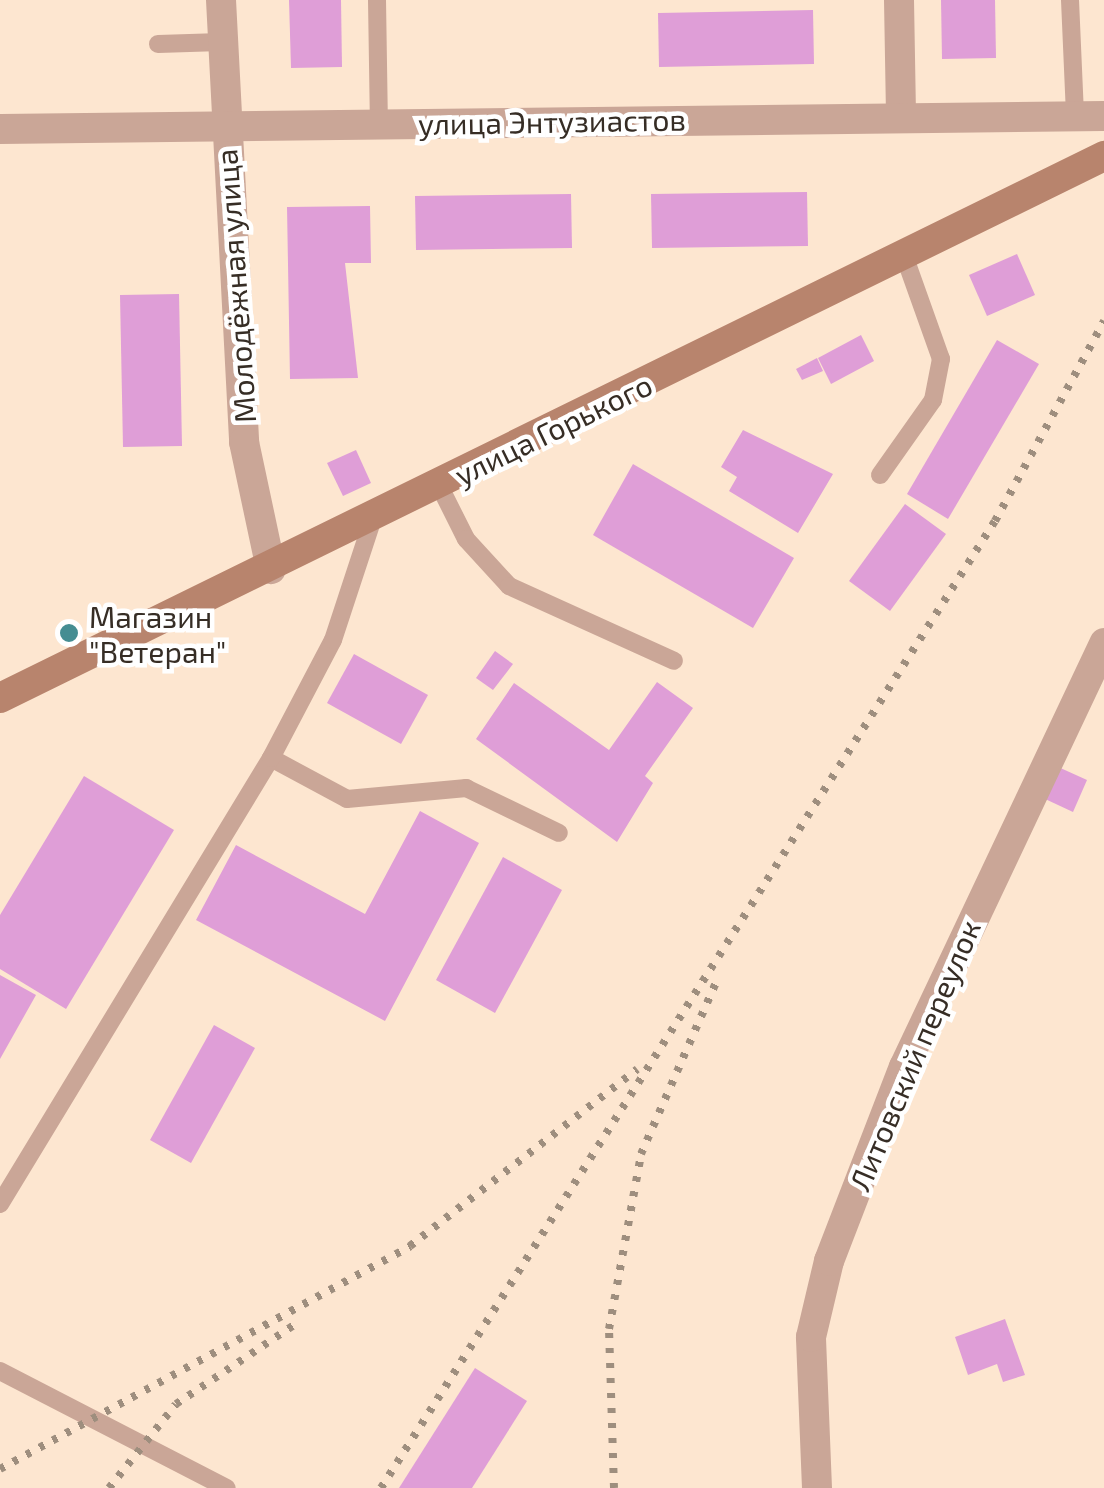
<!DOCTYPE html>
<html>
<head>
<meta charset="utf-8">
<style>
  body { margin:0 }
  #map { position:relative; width:1104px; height:1488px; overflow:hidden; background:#fde6d0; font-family:"Exo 2",sans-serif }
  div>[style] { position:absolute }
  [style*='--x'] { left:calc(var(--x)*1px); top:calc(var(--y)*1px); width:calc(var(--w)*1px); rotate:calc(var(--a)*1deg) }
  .building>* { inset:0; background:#df9ed7 }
  .lane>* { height:18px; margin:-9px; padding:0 9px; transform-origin:9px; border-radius:9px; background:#caa697 }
  .street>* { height:30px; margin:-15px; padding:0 15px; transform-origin:15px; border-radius:15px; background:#caa697 }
  .secondary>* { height:30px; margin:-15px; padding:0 15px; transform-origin:15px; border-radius:15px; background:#b8846d }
  .rail>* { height:8px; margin-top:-4px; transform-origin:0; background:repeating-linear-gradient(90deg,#9e8e7e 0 5px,transparent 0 15px) }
  .dots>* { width:28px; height:28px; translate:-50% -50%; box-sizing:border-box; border:5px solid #fff; border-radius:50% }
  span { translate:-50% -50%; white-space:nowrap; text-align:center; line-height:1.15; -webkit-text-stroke:9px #fff; paint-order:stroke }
  .street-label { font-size:30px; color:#362d25 }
  .poi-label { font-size:30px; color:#362d25 }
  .left { translate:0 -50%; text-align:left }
</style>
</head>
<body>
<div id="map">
  <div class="building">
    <div style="clip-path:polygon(289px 0,341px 0,342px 67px,291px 68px)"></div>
    <div style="clip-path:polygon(941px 0,995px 0,996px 58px,942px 59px)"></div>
    <div style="clip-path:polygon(813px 10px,814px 64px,659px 67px,658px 13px)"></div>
    <div style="clip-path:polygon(807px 192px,808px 246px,652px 248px,651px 194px)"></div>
    <div style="clip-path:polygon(571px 194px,572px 248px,416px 250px,415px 196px)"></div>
    <div style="clip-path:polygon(370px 206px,371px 263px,345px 263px,358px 378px,290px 379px,287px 207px)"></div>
    <div style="clip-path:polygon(1017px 254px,1035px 295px,987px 316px,969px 275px)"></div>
    <div style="clip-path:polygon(179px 294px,182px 446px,123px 447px,120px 295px)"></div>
    <div style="clip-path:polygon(861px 335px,874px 361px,831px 384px,818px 358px)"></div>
    <div style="clip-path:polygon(997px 340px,1039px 364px,948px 519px,907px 494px)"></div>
    <div style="clip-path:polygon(817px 358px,823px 371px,802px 380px,796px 369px)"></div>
    <div style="clip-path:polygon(743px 430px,833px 474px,798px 533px,729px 491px,737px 477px,721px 467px)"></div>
    <div style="clip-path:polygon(356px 450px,371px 483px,343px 496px,327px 463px)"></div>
    <div style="clip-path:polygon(633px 464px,794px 558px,753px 628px,593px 535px)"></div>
    <div style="clip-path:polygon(905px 504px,946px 534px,890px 611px,849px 581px)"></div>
    <div style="clip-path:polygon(495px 651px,513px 664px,493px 690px,476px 678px)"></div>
    <div style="clip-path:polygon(354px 654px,428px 695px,401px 744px,327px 703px)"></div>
    <div style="clip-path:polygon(657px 682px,693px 708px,645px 776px,653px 783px,617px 842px,476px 739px,514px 683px,609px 750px)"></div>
    <div style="clip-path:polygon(1056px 766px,1087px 780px,1073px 812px,1043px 798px)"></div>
    <div style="clip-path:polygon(84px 776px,174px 830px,66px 1009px,0 969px,0 915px)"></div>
    <div style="clip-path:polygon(420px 811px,479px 843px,385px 1021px,196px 920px,236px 845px,365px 914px)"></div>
    <div style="clip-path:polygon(503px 857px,562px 890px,495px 1013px,436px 980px)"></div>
    <div style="clip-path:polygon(0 975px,36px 995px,0 1059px)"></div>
    <div style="clip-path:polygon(214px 1025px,255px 1048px,191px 1163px,150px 1140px)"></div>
    <div style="clip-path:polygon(1005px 1319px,1025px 1375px,1003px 1382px,997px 1364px,968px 1375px,955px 1337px)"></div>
    <div style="clip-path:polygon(475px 1368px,527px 1401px,472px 1488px,399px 1488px)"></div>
  </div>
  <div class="lane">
    <div style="--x:377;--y:0;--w:124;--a:89.1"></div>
    <div style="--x:1070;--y:0;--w:116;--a:87.5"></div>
    <div style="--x:158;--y:44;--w:63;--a:-1.8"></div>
    <div style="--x:880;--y:475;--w:92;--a:-54.8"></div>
    <div style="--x:933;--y:400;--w:42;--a:-79"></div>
    <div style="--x:941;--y:359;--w:110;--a:-109.6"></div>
    <div style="--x:439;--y:485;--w:60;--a:63.4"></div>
    <div style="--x:466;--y:539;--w:64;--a:47.5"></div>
    <div style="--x:509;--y:586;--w:181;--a:24.4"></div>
    <div style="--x:271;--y:758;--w:86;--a:28.3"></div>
    <div style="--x:347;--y:799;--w:120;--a:-5.3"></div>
    <div style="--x:466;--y:788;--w:103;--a:25.8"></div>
    <div style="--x:0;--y:1204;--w:522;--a:-58.72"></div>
    <div style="--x:271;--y:758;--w:133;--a:-62.3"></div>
    <div style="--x:333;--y:640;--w:128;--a:-71.8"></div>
    <div style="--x:0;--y:1371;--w:255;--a:27.3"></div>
  </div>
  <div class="street">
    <div style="--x:221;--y:0;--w:443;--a:87"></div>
    <div style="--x:244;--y:442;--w:130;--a:78"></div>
    <div style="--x:899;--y:0;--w:113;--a:89"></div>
    <div style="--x:0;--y:129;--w:1104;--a:-0.67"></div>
    <div style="--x:817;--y:1488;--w:151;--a:-92.3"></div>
    <div style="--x:811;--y:1337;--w:78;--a:-76.7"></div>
    <div style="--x:829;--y:1261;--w:208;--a:-68.9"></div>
    <div style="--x:904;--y:1067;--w:469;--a:-64.7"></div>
  </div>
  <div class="secondary">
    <div style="--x:0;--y:698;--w:1230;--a:-26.15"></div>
  </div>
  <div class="rail">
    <div style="--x:0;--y:1469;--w:467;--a:-28.5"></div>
    <div style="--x:410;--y:1246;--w:288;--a:-37.9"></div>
    <div style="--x:109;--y:1488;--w:107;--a:-51.4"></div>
    <div style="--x:176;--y:1404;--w:142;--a:-33.8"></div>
    <div style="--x:381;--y:1488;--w:1145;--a:-57.59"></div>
    <div style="--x:995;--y:521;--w:228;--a:-61.4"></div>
    <div style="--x:614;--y:1488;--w:159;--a:-91.8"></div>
    <div style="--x:609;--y:1329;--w:178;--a:-79.6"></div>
    <div style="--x:641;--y:1154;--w:192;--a:-66.4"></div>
  </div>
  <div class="dots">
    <div style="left:69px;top:633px;background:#458d92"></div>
  </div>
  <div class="street-label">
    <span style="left:552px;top:121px;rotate:-1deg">улица Энтузиастов</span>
    <span style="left:235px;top:286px;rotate:-94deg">Молодёжная улица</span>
    <span style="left:553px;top:429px;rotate:-26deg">улица Горького</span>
    <span style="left:914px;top:1055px;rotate:-67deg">Литовский переулок</span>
  </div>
  <div class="poi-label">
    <span class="left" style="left:89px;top:633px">Магазин<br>"Ветеран"</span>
  </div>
</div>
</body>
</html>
